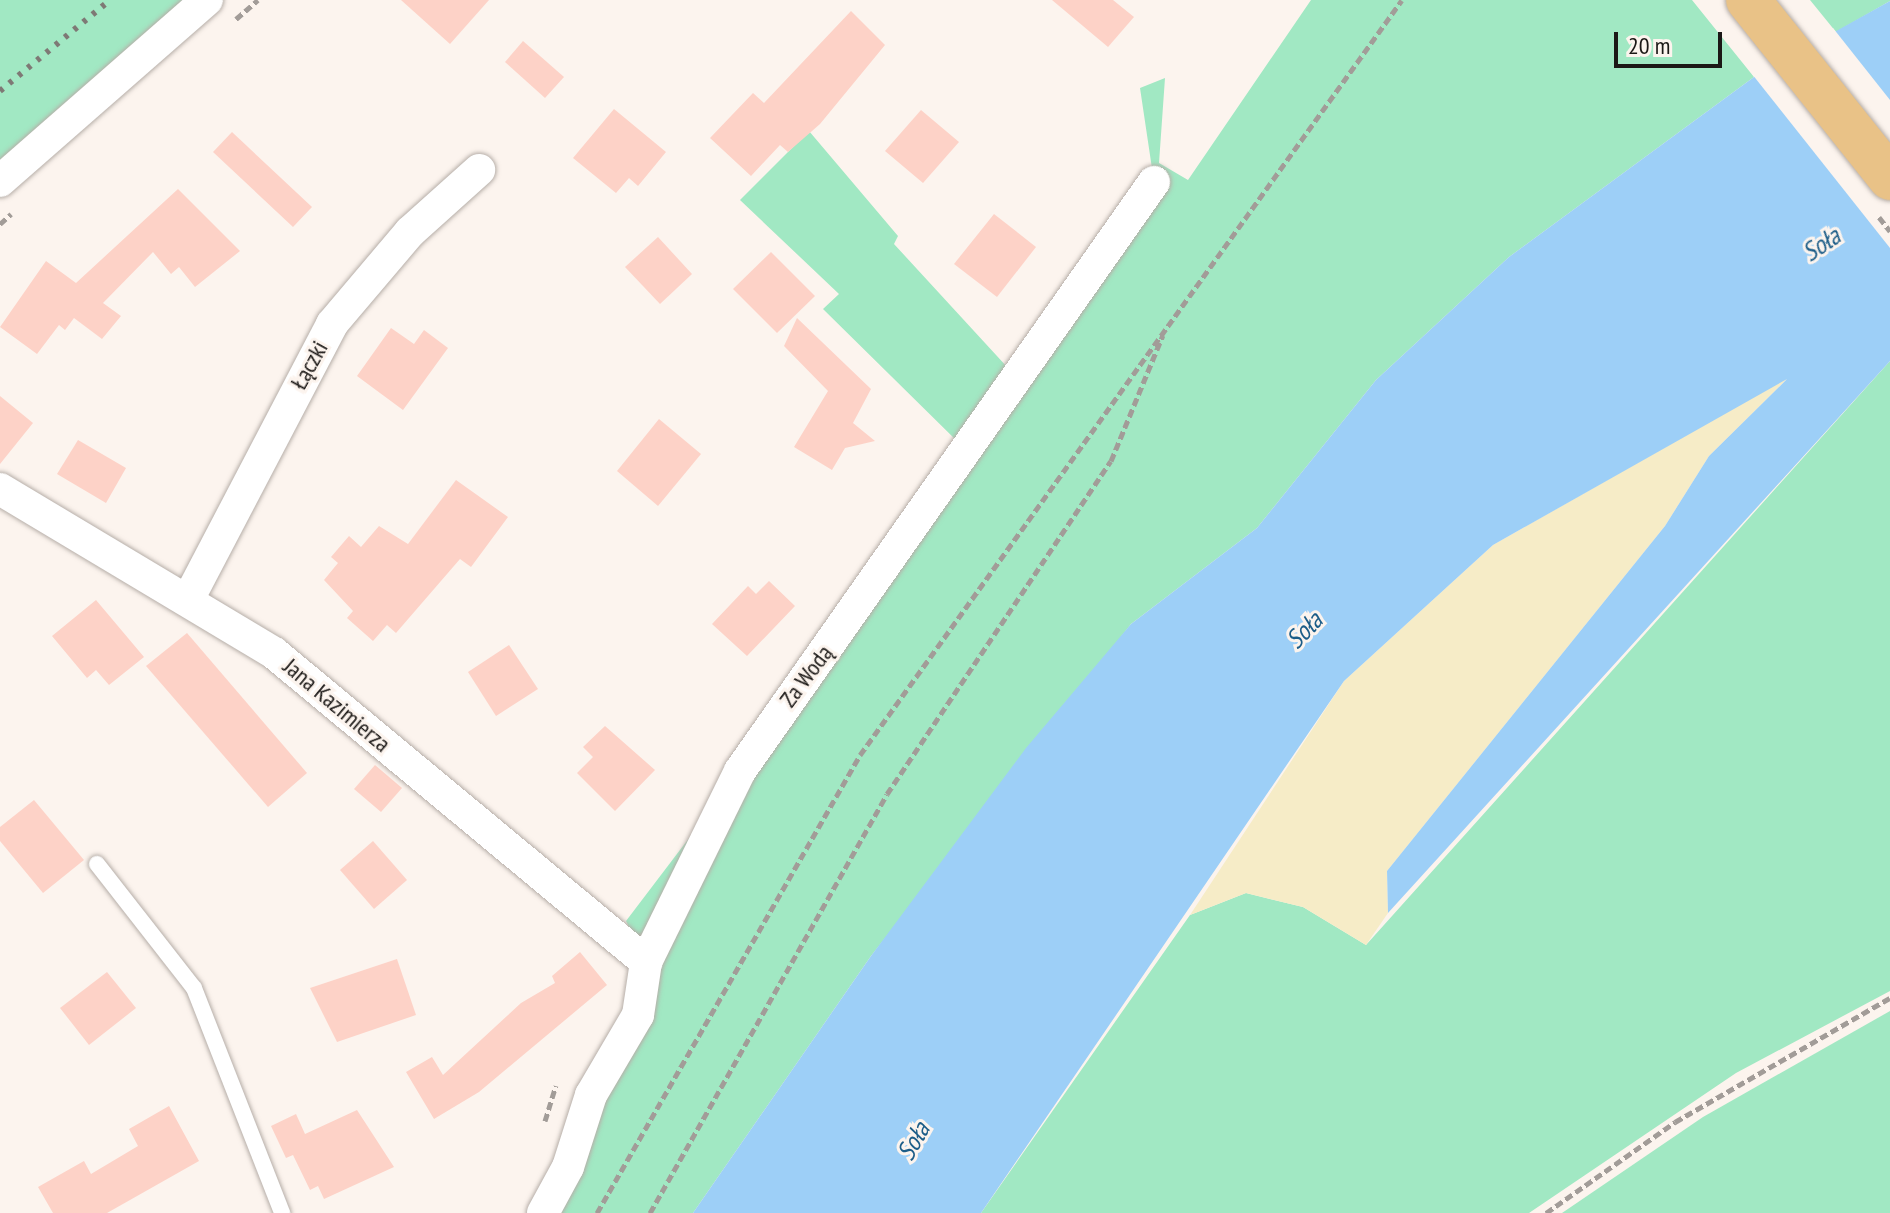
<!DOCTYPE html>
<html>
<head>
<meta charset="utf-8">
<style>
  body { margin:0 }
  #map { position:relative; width:1890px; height:1213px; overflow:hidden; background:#fcf4ee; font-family:"PT Sans Narrow",sans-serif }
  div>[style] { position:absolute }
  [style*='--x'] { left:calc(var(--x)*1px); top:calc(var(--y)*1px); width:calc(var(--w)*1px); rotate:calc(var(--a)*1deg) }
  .green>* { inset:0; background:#a1e8c3 }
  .sand>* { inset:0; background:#f6ecc7 }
  .water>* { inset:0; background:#9dcff7 }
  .pier>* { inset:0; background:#fcf4ee }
  .building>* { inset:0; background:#fdd2c7 }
  .path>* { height:5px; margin-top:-2.5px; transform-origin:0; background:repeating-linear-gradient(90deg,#a29c98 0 8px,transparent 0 12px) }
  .roads { filter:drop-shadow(0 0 2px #b6aea8) drop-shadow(0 0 2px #b6aea8) }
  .lane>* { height:16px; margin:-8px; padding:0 8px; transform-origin:8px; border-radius:8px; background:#fff }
  .street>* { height:32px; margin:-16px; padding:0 16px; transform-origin:16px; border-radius:16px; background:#fff }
  .primary>* { height:44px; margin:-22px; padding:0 22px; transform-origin:22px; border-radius:22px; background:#e9c287 }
  .rail>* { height:6px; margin-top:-3px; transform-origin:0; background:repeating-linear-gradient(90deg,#7e7975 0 4px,transparent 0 12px) }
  span { translate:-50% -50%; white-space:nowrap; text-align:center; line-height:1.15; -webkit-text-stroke:6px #fcf4ee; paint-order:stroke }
  .street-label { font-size:24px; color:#1b1816 }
  .water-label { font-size:26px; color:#1c5d88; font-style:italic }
  .scale { position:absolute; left:1614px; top:32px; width:108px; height:36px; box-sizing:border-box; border:4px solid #1b1816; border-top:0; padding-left:10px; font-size:24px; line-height:28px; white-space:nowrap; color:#1b1816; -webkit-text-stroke:6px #fcf4ee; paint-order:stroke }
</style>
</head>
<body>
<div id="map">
  <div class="green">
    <div style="clip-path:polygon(0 0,207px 0,0 181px)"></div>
    <div style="clip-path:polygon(1311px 0,1692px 0,1754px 77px,1509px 257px,1376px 380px,1257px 528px,1131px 624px,871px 956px,693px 1213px,543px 1213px,646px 962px,626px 921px,740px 771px,960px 444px,823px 309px,839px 294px,740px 200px,809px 131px,898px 236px,894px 244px,1008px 368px,1154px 182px,1140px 88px,1165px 78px,1159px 163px,1188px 180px)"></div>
    <div style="clip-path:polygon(1810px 0,1890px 0,1890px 1px,1836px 32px)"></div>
    <div style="clip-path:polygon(1890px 361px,1890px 991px,1736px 1073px,1529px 1213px,981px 1213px,1190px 915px,1246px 893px,1303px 907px,1366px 945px)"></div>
    <div style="clip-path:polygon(1890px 1011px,1890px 1213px,1562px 1213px,1703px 1117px)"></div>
  </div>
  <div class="sand">
    <div style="clip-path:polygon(1790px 376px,1709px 456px,1665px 526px,1387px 871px,1388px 913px,1366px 945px,1303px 907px,1246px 893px,1190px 915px,1344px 681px,1493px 545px)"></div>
  </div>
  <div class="water">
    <div style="clip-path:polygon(1890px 1px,1890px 361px,1388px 913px,1387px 871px,1665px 526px,1709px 456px,1787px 379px,1493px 545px,1344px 681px,981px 1213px,693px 1213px,871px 956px,1026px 748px,1131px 624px,1257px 528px,1376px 380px,1509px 257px,1754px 77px)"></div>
  </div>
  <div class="pier">
    <div style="clip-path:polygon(1833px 28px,1890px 100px,1890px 248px,1752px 74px)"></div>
  </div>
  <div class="building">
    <div style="clip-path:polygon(401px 0,489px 0,450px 44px)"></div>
    <div style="clip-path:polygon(1052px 0,1113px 0,1134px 17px,1108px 47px)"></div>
    <div style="clip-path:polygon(851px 11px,885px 45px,820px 124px,788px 152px,780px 145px,751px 176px,710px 138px,753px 93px,764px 103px)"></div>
    <div style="clip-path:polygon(523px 41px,564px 77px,545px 98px,505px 62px)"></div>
    <div style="clip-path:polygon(614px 109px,666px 152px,638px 186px,629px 178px,616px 193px,573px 158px)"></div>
    <div style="clip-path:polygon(921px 110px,959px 142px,923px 183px,885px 151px)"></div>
    <div style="clip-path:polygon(232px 132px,312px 207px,293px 227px,213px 152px)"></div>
    <div style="clip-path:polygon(178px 189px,240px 251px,195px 287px,179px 267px,171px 274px,153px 252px,103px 303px,121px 316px,102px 339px,74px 318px,65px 330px,59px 325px,37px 354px,0 327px,46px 261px,76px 283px)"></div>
    <div style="clip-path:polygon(994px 214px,1036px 247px,997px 297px,954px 264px)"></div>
    <div style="clip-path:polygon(658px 237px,692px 274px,660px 304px,625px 267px)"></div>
    <div style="clip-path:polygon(771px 252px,815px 296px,777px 333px,733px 289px)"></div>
    <div style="clip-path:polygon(797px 318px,871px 389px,853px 423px,875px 441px,845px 448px,832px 470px,794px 447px,828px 391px,784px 346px)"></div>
    <div style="clip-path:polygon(391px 328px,414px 344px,424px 330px,448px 348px,403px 410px,357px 376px)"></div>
    <div style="clip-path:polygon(0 396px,33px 423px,0 464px)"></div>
    <div style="clip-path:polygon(659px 419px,701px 454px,658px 506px,617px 471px)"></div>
    <div style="clip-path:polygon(78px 440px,126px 468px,106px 503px,57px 474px)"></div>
    <div style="clip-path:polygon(456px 480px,508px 517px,471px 567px,460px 559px,396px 633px,387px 625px,373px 641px,347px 618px,353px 611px,324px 580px,338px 563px,331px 557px,349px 536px,361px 547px,379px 526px,408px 544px)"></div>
    <div style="clip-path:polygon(769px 581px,795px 606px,747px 656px,712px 624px,748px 586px,756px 594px)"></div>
    <div style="clip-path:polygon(96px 600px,144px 657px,109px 685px,96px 670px,87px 678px,52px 636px)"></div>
    <div style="clip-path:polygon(187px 633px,307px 773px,268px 807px,146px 666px)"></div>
    <div style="clip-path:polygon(509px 645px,538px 689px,496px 716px,468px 672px)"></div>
    <div style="clip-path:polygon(605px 726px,655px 770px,615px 811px,577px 773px,593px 757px,583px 747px)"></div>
    <div style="clip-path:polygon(375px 765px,402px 788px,381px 812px,354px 789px)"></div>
    <div style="clip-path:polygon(34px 800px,84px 860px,43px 893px,0 841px,0 827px)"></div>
    <div style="clip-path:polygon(373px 841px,407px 880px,374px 909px,340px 870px)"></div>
    <div style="clip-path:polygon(580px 952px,607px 985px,479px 1092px,434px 1119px,406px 1072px,432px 1057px,443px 1075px,521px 1003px,555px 983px,552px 976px)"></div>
    <div style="clip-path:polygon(397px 959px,416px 1015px,337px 1042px,310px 988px)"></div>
    <div style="clip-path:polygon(107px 972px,136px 1008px,89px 1045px,60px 1008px)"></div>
    <div style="clip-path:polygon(169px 1106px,199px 1161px,107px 1213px,53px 1213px,38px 1187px,84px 1161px,91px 1174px,138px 1146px,129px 1129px)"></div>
    <div style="clip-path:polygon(357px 1110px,394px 1167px,324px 1199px,318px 1186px,310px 1190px,293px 1155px,286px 1158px,271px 1126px,296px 1114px,305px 1134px)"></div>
  </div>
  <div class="path">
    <div style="--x:236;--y:19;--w:29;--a:-41"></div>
    <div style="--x:1879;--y:217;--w:18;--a:52"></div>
    <div style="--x:0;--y:224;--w:15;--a:-42"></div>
    <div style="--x:545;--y:1121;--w:37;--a:-73"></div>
    <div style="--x:597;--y:1213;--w:528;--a:-60.13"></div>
    <div style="--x:860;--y:755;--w:929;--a:-54.33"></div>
    <div style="--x:650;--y:1213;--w:481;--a:-60.5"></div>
    <div style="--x:887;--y:794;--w:401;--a:-56.1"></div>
    <div style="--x:1111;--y:461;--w:136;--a:-67.6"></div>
    <div style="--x:1546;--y:1213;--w:158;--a:-35.2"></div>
    <div style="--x:1675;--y:1122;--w:248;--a:-30"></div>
  </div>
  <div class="roads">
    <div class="lane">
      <div style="--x:97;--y:864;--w:157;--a:52"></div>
      <div style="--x:194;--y:988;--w:242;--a:68.6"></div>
    </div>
    <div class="street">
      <div style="--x:0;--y:181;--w:275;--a:-41.2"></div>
      <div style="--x:0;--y:489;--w:319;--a:30.9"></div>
      <div style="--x:274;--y:653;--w:484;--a:39.7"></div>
      <div style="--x:190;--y:596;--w:307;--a:-62.4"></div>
      <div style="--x:332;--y:324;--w:121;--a:-49.7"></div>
      <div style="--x:410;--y:232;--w:93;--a:-41.9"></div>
      <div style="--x:543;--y:1213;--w:52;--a:-61.5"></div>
      <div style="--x:568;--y:1167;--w:76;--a:-72.3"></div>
      <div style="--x:591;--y:1095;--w:93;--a:-59.6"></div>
      <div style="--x:638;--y:1015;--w:54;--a:-81.4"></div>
      <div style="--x:646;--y:962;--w:213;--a:-63.8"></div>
      <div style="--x:740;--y:771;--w:720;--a:-54.9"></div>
    </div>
    <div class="primary">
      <div style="--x:1748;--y:0;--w:228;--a:51.4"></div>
    </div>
  </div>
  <div class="rail">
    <div style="--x:0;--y:91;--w:143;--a:-39.6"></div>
  </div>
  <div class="street-label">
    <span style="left:309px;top:365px;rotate:-61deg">Łączki</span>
    <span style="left:806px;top:676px;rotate:-53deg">Za Wodą</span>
    <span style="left:337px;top:705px;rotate:40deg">Jana Kazimierza</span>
  </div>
  <div class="water-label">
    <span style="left:1821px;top:244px;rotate:-34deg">Soła</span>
    <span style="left:1304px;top:630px;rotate:-46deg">Soła</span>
    <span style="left:913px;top:1141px;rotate:-60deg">Soła</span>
  </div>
  <div class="scale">20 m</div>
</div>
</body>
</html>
